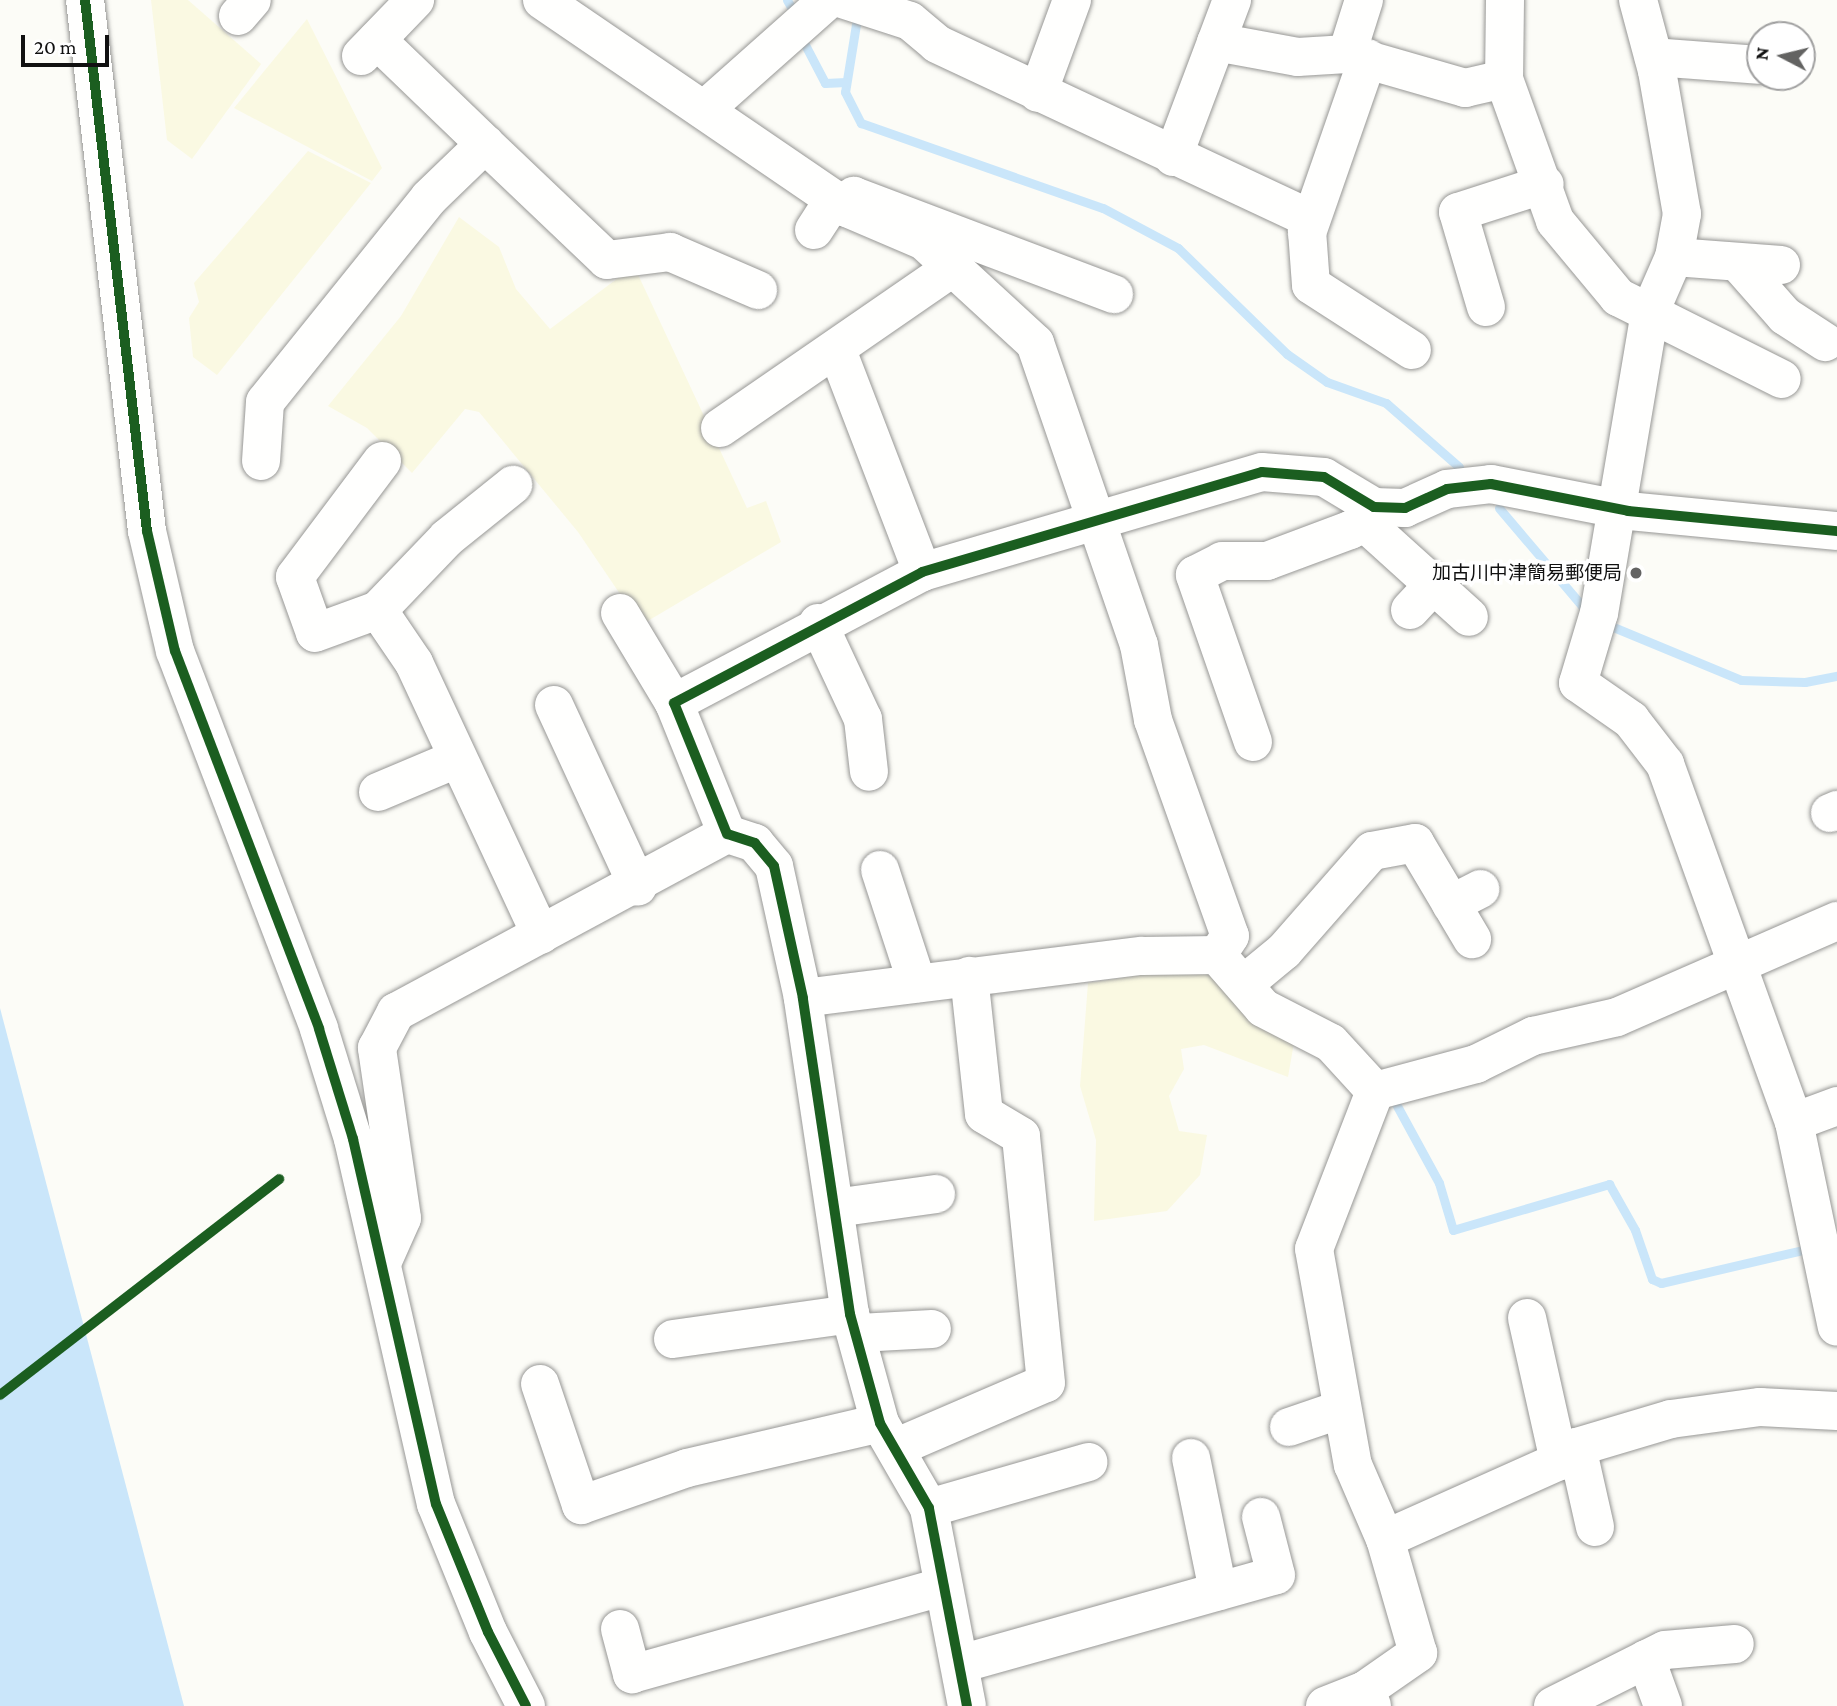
<!DOCTYPE html>
<html>
<head>
<meta charset="utf-8">
<style>
  body { margin:0 }
  #map { position:relative; width:1837px; height:1706px; overflow:hidden; background:#fcfcf7; font-family:"Crimson Pro","Noto Sans JP",serif }
  div>[style] { position:absolute }
  [style*='--x'] { left:calc(var(--x)*1px); top:calc(var(--y)*1px); width:calc(var(--w)*1px); rotate:calc(var(--a)*1deg) }
  .farmland>* { inset:0; background:#faf9e2 }
  .water>* { inset:0; background:#cae6fa }
  .stream>* { height:9px; margin:-4.5px; padding:0 4.5px; transform-origin:4.5px; border-radius:4.5px; background:#cae6fa }
  .roads { filter:drop-shadow(0 0 2px #979795) drop-shadow(0 0 2px #979795) }
  .minor>* { height:38px; margin:-19px; padding:0 19px; transform-origin:19px; border-radius:19px; background:#fffffe }
  .cycleway>* { height:10px; margin:-5px; padding:0 5px; transform-origin:5px; border-radius:5px; background:#1b5e20 }
  .dots>* { width:19px; height:19px; translate:-50% -50%; box-sizing:border-box; border:4px solid #fff; border-radius:50% }
  span { translate:-50% -50%; white-space:nowrap; text-align:center; line-height:1.15; -webkit-text-stroke:7px #fff; paint-order:stroke }
  .poi-label { font-size:19px; color:#111 }
  .right { translate:-100% -50%; text-align:right }
  .north { position:absolute; left:1746px; top:21px; width:70px; height:70px; box-sizing:border-box; background:#fff; border:2px solid #a0a0a0; border-radius:50%; rotate:277deg; font-size:19px; font-weight:700; line-height:28px; text-align:center; color:#111 }
  .north::after { content:''; display:block; margin:auto; width:24px; height:32px; background:#636362; clip-path:polygon(50% 0,100% 100%,50% 72%,0 100%) }
  .scale { position:absolute; left:21px; top:35px; width:88px; height:32px; box-sizing:border-box; border:4px solid #111; border-top:0; padding-left:9px; font-size:21px; line-height:24px; white-space:nowrap; color:#111; -webkit-text-stroke:5px #fff; paint-order:stroke }
</style>
</head>
<body>
<div id="map">
  <div class="farmland">
    <div style="clip-path:polygon(151px 0,188px 0,261px 64px,192px 159px,167px 140px)"></div>
    <div style="clip-path:polygon(307px 19px,382px 168px,372px 181px,234px 108px)"></div>
    <div style="clip-path:polygon(308px 151px,371px 183px,217px 375px,193px 357px,189px 318px,199px 302px,194px 283px)"></div>
    <div style="clip-path:polygon(459px 217px,499px 247px,516px 289px,550px 329px,634px 266px,747px 508px,766px 501px,781px 542px,641px 625px,578px 532px,479px 412px,465px 409px,412px 473px,367px 428px,328px 406px,401px 316px)"></div>
    <div style="clip-path:polygon(1206px 965px,1295px 1037px,1288px 1077px,1204px 1045px,1181px 1049px,1184px 1069px,1169px 1096px,1179px 1131px,1207px 1135px,1200px 1175px,1167px 1211px,1094px 1221px,1096px 1140px,1080px 1086px,1088px 983px)"></div>
  </div>
  <div class="water">
    <div style="clip-path:polygon(0 1008px,184px 1706px,0 1706px)"></div>
  </div>
  <div class="stream">
    <div style="--x:787;--y:0;--w:8;--a:60"></div>
    <div style="--x:858;--y:12;--w:81;--a:99.2"></div>
    <div style="--x:845;--y:92;--w:35;--a:63"></div>
    <div style="--x:861;--y:123;--w:256;--a:19.4"></div>
    <div style="--x:1103;--y:208;--w:85;--a:28.1"></div>
    <div style="--x:1178;--y:248;--w:152;--a:44.2"></div>
    <div style="--x:1287;--y:354;--w:49;--a:35"></div>
    <div style="--x:1327;--y:382;--w:63;--a:19.6"></div>
    <div style="--x:1386;--y:403;--w:97;--a:41.2"></div>
    <div style="--x:801;--y:37;--w:52;--a:62.4"></div>
    <div style="--x:825;--y:83;--w:21;--a:-3"></div>
    <div style="--x:1499;--y:508;--w:138;--a:49.7"></div>
    <div style="--x:1606;--y:624;--w:146;--a:22.5"></div>
    <div style="--x:1741;--y:680;--w:64;--a:1.8"></div>
    <div style="--x:1805;--y:682;--w:33;--a:-11"></div>
    <div style="--x:1396;--y:1104;--w:90;--a:61.4"></div>
    <div style="--x:1439;--y:1183;--w:49;--a:73.4"></div>
    <div style="--x:1453;--y:1230;--w:163;--a:-16.4"></div>
    <div style="--x:1609;--y:1184;--w:53;--a:60.5"></div>
    <div style="--x:1635;--y:1230;--w:52;--a:70.9"></div>
    <div style="--x:1652;--y:1279;--w:10;--a:24"></div>
    <div style="--x:1661;--y:1283;--w:154;--a:-13.1"></div>
  </div>
  <div class="roads">
    <div class="minor">
      <div style="--x:85;--y:0;--w:535;--a:83.34"></div>
      <div style="--x:147;--y:531;--w:123;--a:76.9"></div>
      <div style="--x:175;--y:651;--w:404;--a:69.1"></div>
      <div style="--x:319;--y:1029;--w:115;--a:72.8"></div>
      <div style="--x:353;--y:1139;--w:374;--a:77.2"></div>
      <div style="--x:436;--y:1504;--w:138;--a:67.9"></div>
      <div style="--x:488;--y:1632;--w:83;--a:62.8"></div>
      <div style="--x:542;--y:0;--w:369;--a:34.3"></div>
      <div style="--x:847;--y:208;--w:14;--a:-60"></div>
      <div style="--x:854;--y:196;--w:278;--a:20.7"></div>
      <div style="--x:845;--y:0;--w:68;--a:17.9"></div>
      <div style="--x:910;--y:21;--w:35;--a:40"></div>
      <div style="--x:937;--y:44;--w:408;--a:25.1"></div>
      <div style="--x:1306;--y:217;--w:68;--a:85.8"></div>
      <div style="--x:1311;--y:285;--w:120;--a:32.8"></div>
      <div style="--x:1364;--y:0;--w:57;--a:107.5"></div>
      <div style="--x:1347;--y:54;--w:123;--a:16.1"></div>
      <div style="--x:1465;--y:88;--w:40;--a:-13"></div>
      <div style="--x:1505;--y:0;--w:79;--a:90.7"></div>
      <div style="--x:1504;--y:79;--w:151;--a:70.2"></div>
      <div style="--x:1555;--y:221;--w:99;--a:50.3"></div>
      <div style="--x:1618;--y:297;--w:183;--a:26.6"></div>
      <div style="--x:1638;--y:0;--w:73;--a:75"></div>
      <div style="--x:1657;--y:71;--w:145;--a:80.1"></div>
      <div style="--x:1682;--y:214;--w:44;--a:100.5"></div>
      <div style="--x:238;--y:16;--w:21;--a:-49"></div>
      <div style="--x:1216;--y:42;--w:83;--a:10.4"></div>
      <div style="--x:1298;--y:57;--w:49;--a:-3.5"></div>
      <div style="--x:361;--y:56;--w:78;--a:-46"></div>
      <div style="--x:1654;--y:57;--w:106;--a:4.3"></div>
      <div style="--x:1038;--y:93;--w:99;--a:-69.9"></div>
      <div style="--x:704;--y:110;--w:166;--a:-41.6"></div>
      <div style="--x:485;--y:144;--w:168;--a:43.6"></div>
      <div style="--x:607;--y:260;--w:64;--a:-7.2"></div>
      <div style="--x:670;--y:252;--w:96;--a:23.4"></div>
      <div style="--x:1173;--y:157;--w:168;--a:-69.4"></div>
      <div style="--x:847;--y:208;--w:84;--a:23.2"></div>
      <div style="--x:924;--y:241;--w:151;--a:42.6"></div>
      <div style="--x:1035;--y:343;--w:319;--a:71"></div>
      <div style="--x:1139;--y:645;--w:76;--a:79.4"></div>
      <div style="--x:1153;--y:720;--w:229;--a:70.4"></div>
      <div style="--x:1230;--y:936;--w:23;--a:124"></div>
      <div style="--x:814;--y:230;--w:37;--a:-57"></div>
      <div style="--x:1307;--y:233;--w:185;--a:-70.8"></div>
      <div style="--x:1740;--y:265;--w:68;--a:48.6"></div>
      <div style="--x:1785;--y:316;--w:48;--a:33"></div>
      <div style="--x:1781;--y:265;--w:107;--a:-175.7"></div>
      <div style="--x:1674;--y:257;--w:60;--a:113.6"></div>
      <div style="--x:1650;--y:312;--w:305;--a:99.6"></div>
      <div style="--x:1599;--y:613;--w:73;--a:106.7"></div>
      <div style="--x:1578;--y:683;--w:65;--a:34.9"></div>
      <div style="--x:1631;--y:720;--w:56;--a:52.3"></div>
      <div style="--x:1665;--y:764;--w:381;--a:70.2"></div>
      <div style="--x:1794;--y:1122;--w:209;--a:78.2"></div>
      <div style="--x:1486;--y:307;--w:99;--a:-106.4"></div>
      <div style="--x:1458;--y:212;--w:91;--a:-17.8"></div>
      <div style="--x:837;--y:350;--w:238;--a:69"></div>
      <div style="--x:720;--y:428;--w:283;--a:-34.6"></div>
      <div style="--x:261;--y:461;--w:59;--a:-86.1"></div>
      <div style="--x:265;--y:402;--w:262;--a:-51.2"></div>
      <div style="--x:429;--y:198;--w:78;--a:-44"></div>
      <div style="--x:485;--y:144;--w:150;--a:-136.1"></div>
      <div style="--x:382;--y:461;--w:145;--a:126.9"></div>
      <div style="--x:295;--y:577;--w:59;--a:70.3"></div>
      <div style="--x:315;--y:633;--w:67;--a:-20.1"></div>
      <div style="--x:378;--y:610;--w:100;--a:-46.2"></div>
      <div style="--x:447;--y:538;--w:85;--a:-38.8"></div>
      <div style="--x:1365;--y:523;--w:140;--a:42.1"></div>
      <div style="--x:378;--y:610;--w:64;--a:55.8"></div>
      <div style="--x:414;--y:663;--w:300;--a:65"></div>
      <div style="--x:1410;--y:610;--w:33;--a:-47"></div>
      <div style="--x:620;--y:613;--w:105;--a:59"></div>
      <div style="--x:818;--y:623;--w:106;--a:64.9"></div>
      <div style="--x:863;--y:719;--w:53;--a:83.5"></div>
      <div style="--x:554;--y:705;--w:200;--a:65.2"></div>
      <div style="--x:1253;--y:742;--w:177;--a:-109.2"></div>
      <div style="--x:1195;--y:575;--w:30;--a:-27"></div>
      <div style="--x:1222;--y:561;--w:45;--a:0"></div>
      <div style="--x:1267;--y:561;--w:89;--a:-20.5"></div>
      <div style="--x:1350;--y:530;--w:17;--a:-25"></div>
      <div style="--x:1365;--y:523;--w:18;--a:-61"></div>
      <div style="--x:378;--y:792;--w:85;--a:-22.9"></div>
      <div style="--x:1830;--y:813;--w:8;--a:-23"></div>
      <div style="--x:880;--y:870;--w:119;--a:71.9"></div>
      <div style="--x:1451;--y:904;--w:33;--a:-27"></div>
      <div style="--x:1244;--y:984;--w:52;--a:-39.5"></div>
      <div style="--x:1284;--y:951;--w:133;--a:-48.7"></div>
      <div style="--x:1372;--y:851;--w:44;--a:-10.5"></div>
      <div style="--x:1415;--y:843;--w:112;--a:59.3"></div>
      <div style="--x:803;--y:998;--w:342;--a:-7.1"></div>
      <div style="--x:1142;--y:956;--w:75;--a:-0.8"></div>
      <div style="--x:1217;--y:955;--w:70;--a:49"></div>
      <div style="--x:1263;--y:1008;--w:76;--a:27.2"></div>
      <div style="--x:1331;--y:1043;--w:65;--a:47.5"></div>
      <div style="--x:1375;--y:1091;--w:169;--a:111.1"></div>
      <div style="--x:1314;--y:1249;--w:219;--a:79.8"></div>
      <div style="--x:1353;--y:1465;--w:81;--a:66.6"></div>
      <div style="--x:1385;--y:1539;--w:191;--a:-24.1"></div>
      <div style="--x:1559;--y:1461;--w:23;--a:-38"></div>
      <div style="--x:1577;--y:1447;--w:98;--a:-16.6"></div>
      <div style="--x:1671;--y:1419;--w:90;--a:-7.7"></div>
      <div style="--x:1760;--y:1407;--w:77;--a:3"></div>
      <div style="--x:1375;--y:1091;--w:105;--a:-15"></div>
      <div style="--x:1476;--y:1064;--w:64;--a:-26.2"></div>
      <div style="--x:1533;--y:1036;--w:86;--a:-12.7"></div>
      <div style="--x:1617;--y:1017;--w:240;--a:-23.6"></div>
      <div style="--x:1794;--y:1122;--w:46;--a:-20.4"></div>
      <div style="--x:835;--y:1208;--w:102;--a:-7.9"></div>
      <div style="--x:382;--y:1263;--w:49;--a:-66"></div>
      <div style="--x:402;--y:1218;--w:172;--a:-98.4"></div>
      <div style="--x:377;--y:1048;--w:41;--a:-62.2"></div>
      <div style="--x:396;--y:1012;--w:376;--a:-28.3"></div>
      <div style="--x:1527;--y:1318;--w:147;--a:77.4"></div>
      <div style="--x:859;--y:1333;--w:73;--a:-3.1"></div>
      <div style="--x:673;--y:1339;--w:179;--a:-8"></div>
      <div style="--x:540;--y:1384;--w:128;--a:71.3"></div>
      <div style="--x:581;--y:1505;--w:112;--a:-19.2"></div>
      <div style="--x:687;--y:1468;--w:198;--a:-13.1"></div>
      <div style="--x:1289;--y:1427;--w:53;--a:-18.8"></div>
      <div style="--x:1577;--y:1447;--w:82;--a:77.3"></div>
      <div style="--x:895;--y:1448;--w:164;--a:-23.3"></div>
      <div style="--x:1046;--y:1383;--w:248;--a:-95.8"></div>
      <div style="--x:1021;--y:1136;--w:43;--a:-149.3"></div>
      <div style="--x:984;--y:1114;--w:139;--a:-96.2"></div>
      <div style="--x:1191;--y:1458;--w:136;--a:78.5"></div>
      <div style="--x:929;--y:1508;--w:166;--a:-16.1"></div>
      <div style="--x:620;--y:1629;--w:47;--a:75.1"></div>
      <div style="--x:632;--y:1674;--w:321;--a:-15.7"></div>
      <div style="--x:1646;--y:1659;--w:50;--a:70.1"></div>
      <div style="--x:960;--y:1664;--w:328;--a:-15.7"></div>
      <div style="--x:1276;--y:1575;--w:60;--a:-104.5"></div>
      <div style="--x:1365;--y:1690;--w:65;--a:-34.9"></div>
      <div style="--x:1418;--y:1653;--w:119;--a:-106.1"></div>
      <div style="--x:967;--y:1706;--w:202;--a:-100.9"></div>
      <div style="--x:929;--y:1508;--w:98;--a:-120"></div>
      <div style="--x:880;--y:1423;--w:113;--a:-105.4"></div>
      <div style="--x:850;--y:1314;--w:319;--a:-98.5"></div>
      <div style="--x:803;--y:998;--w:135;--a:-102.4"></div>
      <div style="--x:774;--y:866;--w:30;--a:-130"></div>
      <div style="--x:755;--y:843;--w:29;--a:-162"></div>
      <div style="--x:727;--y:834;--w:141;--a:-112"></div>
      <div style="--x:674;--y:703;--w:280;--a:-27.8"></div>
      <div style="--x:922;--y:572;--w:354;--a:-16.4"></div>
      <div style="--x:1262;--y:472;--w:62;--a:4.6"></div>
      <div style="--x:1324;--y:477;--w:58;--a:31"></div>
      <div style="--x:1374;--y:507;--w:31;--a:2"></div>
      <div style="--x:1405;--y:508;--w:46;--a:-24.3"></div>
      <div style="--x:1447;--y:489;--w:44;--a:-6.5"></div>
      <div style="--x:1491;--y:484;--w:140;--a:11.1"></div>
      <div style="--x:1628;--y:511;--w:210;--a:5.5"></div>
      <div style="--x:1325;--y:1706;--w:43;--a:-21.8"></div>
      <div style="--x:1365;--y:1690;--w:17;--a:66"></div>
      <div style="--x:1553;--y:1706;--w:125;--a:-26.6"></div>
      <div style="--x:1665;--y:1650;--w:70;--a:-4.9"></div>
    </div>
  </div>
  <div class="cycleway">
    <div style="--x:85;--y:0;--w:535;--a:83.34"></div>
    <div style="--x:147;--y:531;--w:123;--a:76.9"></div>
    <div style="--x:175;--y:651;--w:404;--a:69.1"></div>
    <div style="--x:319;--y:1029;--w:115;--a:72.8"></div>
    <div style="--x:353;--y:1139;--w:374;--a:77.2"></div>
    <div style="--x:436;--y:1504;--w:138;--a:67.9"></div>
    <div style="--x:488;--y:1632;--w:83;--a:62.8"></div>
    <div style="--x:0;--y:1395;--w:353;--a:-37.7"></div>
    <div style="--x:967;--y:1706;--w:202;--a:-100.9"></div>
    <div style="--x:929;--y:1508;--w:98;--a:-120"></div>
    <div style="--x:880;--y:1423;--w:113;--a:-105.4"></div>
    <div style="--x:850;--y:1314;--w:319;--a:-98.5"></div>
    <div style="--x:803;--y:998;--w:135;--a:-102.4"></div>
    <div style="--x:774;--y:866;--w:30;--a:-130"></div>
    <div style="--x:755;--y:843;--w:29;--a:-162"></div>
    <div style="--x:727;--y:834;--w:141;--a:-112"></div>
    <div style="--x:674;--y:703;--w:280;--a:-27.8"></div>
    <div style="--x:922;--y:572;--w:354;--a:-16.4"></div>
    <div style="--x:1262;--y:472;--w:62;--a:4.6"></div>
    <div style="--x:1324;--y:477;--w:58;--a:31"></div>
    <div style="--x:1374;--y:507;--w:31;--a:2"></div>
    <div style="--x:1405;--y:508;--w:46;--a:-24.3"></div>
    <div style="--x:1447;--y:489;--w:44;--a:-6.5"></div>
    <div style="--x:1491;--y:484;--w:140;--a:11.1"></div>
    <div style="--x:1628;--y:511;--w:210;--a:5.5"></div>
  </div>
  <div class="dots">
    <div style="left:1636px;top:573px;background:#636362"></div>
  </div>
  <div class="poi-label">
    <span class="right" style="left:1622px;top:573px">加古川中津簡易郵便局</span>
  </div>
  <div class="north">N</div>
  <div class="scale">20 m</div>
</div>
</body>
</html>
